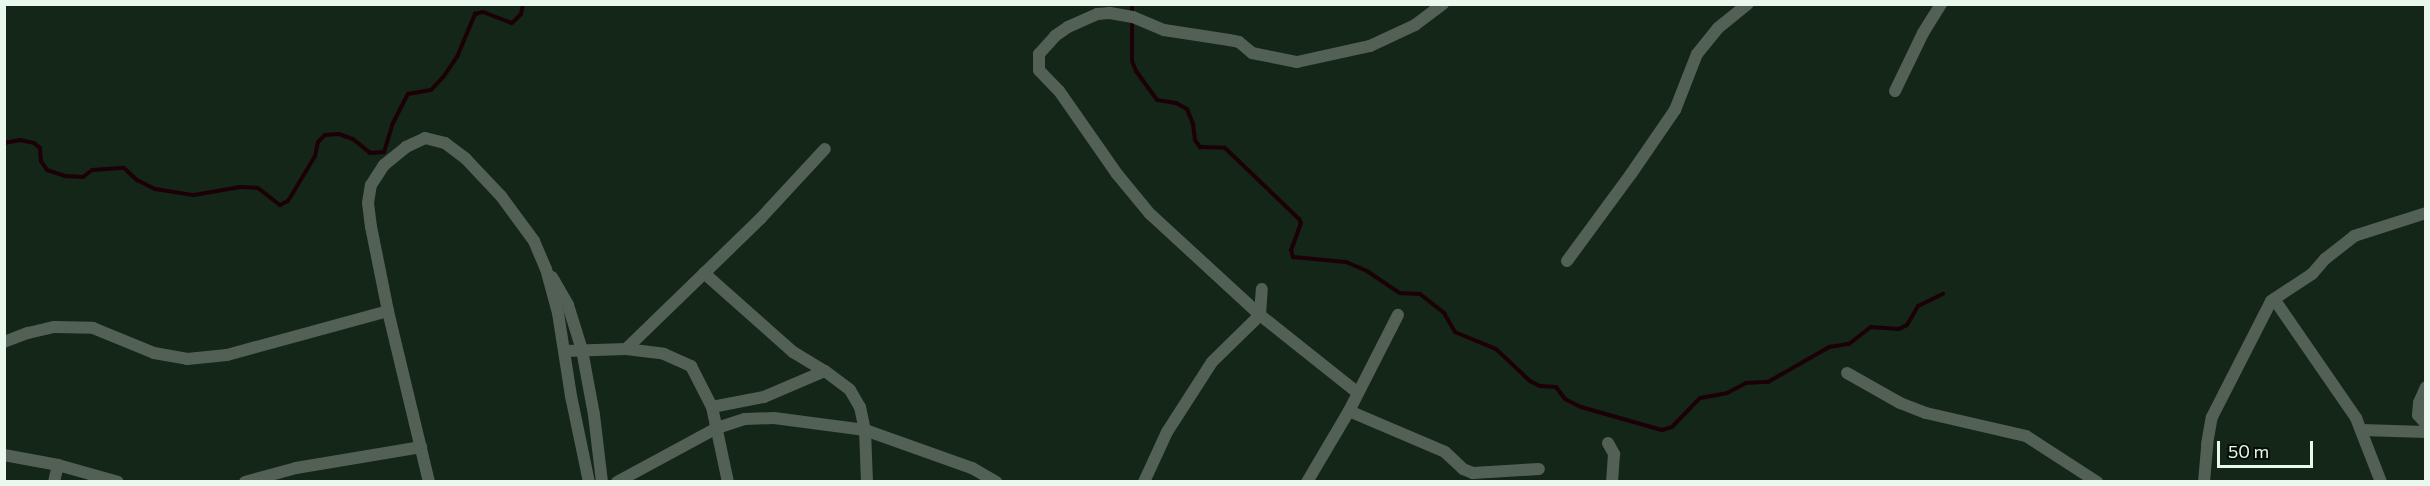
<!DOCTYPE html>
<html>
<head>
<meta charset="utf-8">
<style>
  body { margin:0 }
  #map { position:relative; width:2430px; height:486px; overflow:hidden; background:#132617; font-family:Commissioner,sans-serif }
  div>[style] { position:absolute }
  [style*='--x'] { left:calc(var(--x)*1px); top:calc(var(--y)*1px); width:calc(var(--w)*1px); rotate:calc(var(--a)*1deg) }
  .stream>* { height:4px; margin:-2px; padding:0 2px; transform-origin:2px; border-radius:2px; background:#1c0007 }
  .minor>* { height:12px; margin:-6px; padding:0 6px; transform-origin:6px; border-radius:6px; background:#526055 }
  span { translate:-50% -50%; white-space:nowrap; text-align:center; line-height:1.15; -webkit-text-stroke:5px #050d07; paint-order:stroke }
  .frame { position:absolute; inset:0; border:6px solid #eaf7ec; pointer-events:none }
  .scale { position:absolute; left:2217px; top:441px; width:96px; height:27px; box-sizing:border-box; border:3px solid #eaf7ec; border-top:0; padding-left:8px; font-size:18px; line-height:21px; white-space:nowrap; color:#eaf7ec; -webkit-text-stroke:4px #050d07; paint-order:stroke }
</style>
</head>
<body>
<div id="map">
  <div class="stream">
    <div style="--x:1132;--y:4;--w:57;--a:90"></div>
    <div style="--x:1132;--y:61;--w:11;--a:68"></div>
    <div style="--x:1136;--y:71;--w:36;--a:54"></div>
    <div style="--x:1157;--y:100;--w:19;--a:9"></div>
    <div style="--x:1176;--y:103;--w:13;--a:29"></div>
    <div style="--x:1187;--y:109;--w:16;--a:68"></div>
    <div style="--x:1193;--y:124;--w:16;--a:83"></div>
    <div style="--x:1195;--y:140;--w:9;--a:54"></div>
    <div style="--x:1200;--y:147;--w:25;--a:2"></div>
    <div style="--x:1225;--y:148;--w:103;--a:43.8"></div>
    <div style="--x:1299;--y:219;--w:4;--a:63"></div>
    <div style="--x:1301;--y:223;--w:29;--a:110"></div>
    <div style="--x:1291;--y:250;--w:7;--a:74"></div>
    <div style="--x:1293;--y:257;--w:53;--a:5.4"></div>
    <div style="--x:1346;--y:262;--w:23;--a:23"></div>
    <div style="--x:1367;--y:271;--w:40;--a:34"></div>
    <div style="--x:1400;--y:293;--w:20;--a:3"></div>
    <div style="--x:1420;--y:294;--w:31;--a:38"></div>
    <div style="--x:1444;--y:313;--w:22;--a:60"></div>
    <div style="--x:1455;--y:332;--w:44;--a:22.5"></div>
    <div style="--x:1496;--y:349;--w:47;--a:43.3"></div>
    <div style="--x:1530;--y:381;--w:11;--a:27"></div>
    <div style="--x:1540;--y:386;--w:16;--a:4"></div>
    <div style="--x:1556;--y:387;--w:15;--a:53"></div>
    <div style="--x:1565;--y:399;--w:18;--a:27"></div>
    <div style="--x:1581;--y:407;--w:84;--a:15.9"></div>
    <div style="--x:1662;--y:430;--w:10;--a:-17"></div>
    <div style="--x:1672;--y:427;--w:40;--a:-46"></div>
    <div style="--x:1700;--y:398;--w:27;--a:-10"></div>
    <div style="--x:1727;--y:393;--w:21;--a:-28"></div>
    <div style="--x:1746;--y:383;--w:22;--a:-3"></div>
    <div style="--x:1768;--y:382;--w:70;--a:-29.8"></div>
    <div style="--x:1829;--y:347;--w:20;--a:-9"></div>
    <div style="--x:1849;--y:344;--w:28;--a:-38"></div>
    <div style="--x:1871;--y:327;--w:28;--a:4"></div>
    <div style="--x:1899;--y:329;--w:9;--a:-27"></div>
    <div style="--x:1907;--y:325;--w:22;--a:-60"></div>
    <div style="--x:1918;--y:306;--w:28;--a:-26"></div>
    <div style="--x:4;--y:143;--w:16;--a:-11"></div>
    <div style="--x:20;--y:140;--w:14;--a:12"></div>
    <div style="--x:34;--y:143;--w:8;--a:40"></div>
    <div style="--x:40;--y:148;--w:13;--a:86"></div>
    <div style="--x:41;--y:161;--w:11;--a:56"></div>
    <div style="--x:47;--y:170;--w:19;--a:18"></div>
    <div style="--x:65;--y:176;--w:18;--a:3"></div>
    <div style="--x:83;--y:177;--w:11;--a:-38"></div>
    <div style="--x:92;--y:170;--w:32;--a:-4"></div>
    <div style="--x:124;--y:168;--w:18;--a:43"></div>
    <div style="--x:137;--y:180;--w:20;--a:27"></div>
    <div style="--x:155;--y:189;--w:39;--a:9"></div>
    <div style="--x:194;--y:195;--w:47;--a:-9.9"></div>
    <div style="--x:240;--y:187;--w:18;--a:3"></div>
    <div style="--x:258;--y:188;--w:28;--a:38"></div>
    <div style="--x:280;--y:205;--w:9;--a:-27"></div>
    <div style="--x:288;--y:201;--w:52;--a:-59"></div>
    <div style="--x:315;--y:156;--w:14;--a:-78"></div>
    <div style="--x:318;--y:142;--w:10;--a:-45"></div>
    <div style="--x:325;--y:135;--w:14;--a:-4"></div>
    <div style="--x:339;--y:134;--w:15;--a:20"></div>
    <div style="--x:353;--y:139;--w:22;--a:39"></div>
    <div style="--x:370;--y:153;--w:14;--a:-4"></div>
    <div style="--x:384;--y:152;--w:28;--a:-73"></div>
    <div style="--x:392;--y:125;--w:35;--a:-63"></div>
    <div style="--x:408;--y:94;--w:23;--a:-10"></div>
    <div style="--x:431;--y:90;--w:19;--a:-47"></div>
    <div style="--x:444;--y:76;--w:23;--a:-56"></div>
    <div style="--x:457;--y:57;--w:47;--a:-67.3"></div>
    <div style="--x:475;--y:14;--w:8;--a:-14"></div>
    <div style="--x:483;--y:12;--w:31;--a:21"></div>
    <div style="--x:512;--y:23;--w:13;--a:-45"></div>
    <div style="--x:521;--y:14;--w:10;--a:-79"></div>
  </div>
  <div class="minor">
    <div style="--x:1895;--y:91;--w:64;--a:-64.2"></div>
    <div style="--x:1923;--y:33;--w:34;--a:-58"></div>
    <div style="--x:1567;--y:261;--w:108;--a:-53.7"></div>
    <div style="--x:1631;--y:174;--w:78;--a:-55.5"></div>
    <div style="--x:1675;--y:110;--w:60;--a:-68.6"></div>
    <div style="--x:1697;--y:54;--w:33;--a:-51"></div>
    <div style="--x:1718;--y:28;--w:38;--a:-39"></div>
    <div style="--x:704;--y:273;--w:119;--a:41.6"></div>
    <div style="--x:793;--y:352;--w:37;--a:31"></div>
    <div style="--x:825;--y:371;--w:31;--a:37"></div>
    <div style="--x:850;--y:390;--w:20;--a:60"></div>
    <div style="--x:860;--y:407;--w:24;--a:78"></div>
    <div style="--x:865;--y:430;--w:52;--a:87.8"></div>
    <div style="--x:552;--y:277;--w:32;--a:60"></div>
    <div style="--x:568;--y:305;--w:47;--a:72.7"></div>
    <div style="--x:582;--y:350;--w:66;--a:79.5"></div>
    <div style="--x:594;--y:415;--w:67;--a:83.2"></div>
    <div style="--x:2274;--y:299;--w:145;--a:55.4"></div>
    <div style="--x:2356;--y:418;--w:69;--a:68.7"></div>
    <div style="--x:4;--y:342;--w:26;--a:-21"></div>
    <div style="--x:28;--y:333;--w:27;--a:-13"></div>
    <div style="--x:54;--y:327;--w:39;--a:1"></div>
    <div style="--x:93;--y:328;--w:66;--a:22.3"></div>
    <div style="--x:154;--y:353;--w:34;--a:10"></div>
    <div style="--x:187;--y:359;--w:40;--a:-5.7"></div>
    <div style="--x:227;--y:355;--w:167;--a:-15.3"></div>
    <div style="--x:626;--y:349;--w:188;--a:-44.1"></div>
    <div style="--x:761;--y:218;--w:94;--a:-47.2"></div>
    <div style="--x:565;--y:351;--w:61;--a:-1.9"></div>
    <div style="--x:626;--y:349;--w:38;--a:7"></div>
    <div style="--x:664;--y:354;--w:30;--a:24"></div>
    <div style="--x:691;--y:366;--w:46;--a:62.9"></div>
    <div style="--x:712;--y:407;--w:77;--a:78"></div>
    <div style="--x:1847;--y:373;--w:61;--a:29.5"></div>
    <div style="--x:1900;--y:403;--w:28;--a:21"></div>
    <div style="--x:1926;--y:413;--w:103;--a:13"></div>
    <div style="--x:2026;--y:436;--w:85;--a:32.9"></div>
    <div style="--x:2426;--y:387;--w:17;--a:114"></div>
    <div style="--x:2419;--y:403;--w:12;--a:95"></div>
    <div style="--x:2418;--y:415;--w:12;--a:48"></div>
    <div style="--x:1358;--y:393;--w:125;--a:-141.5"></div>
    <div style="--x:1260;--y:315;--w:149;--a:-137.4"></div>
    <div style="--x:1150;--y:214;--w:52;--a:-129.5"></div>
    <div style="--x:1117;--y:174;--w:101;--a:-124.9"></div>
    <div style="--x:1059;--y:91;--w:29;--a:-134"></div>
    <div style="--x:1039;--y:70;--w:16;--a:-90"></div>
    <div style="--x:1039;--y:54;--w:24;--a:-48"></div>
    <div style="--x:1055;--y:36;--w:16;--a:-35"></div>
    <div style="--x:1068;--y:27;--w:32;--a:-24"></div>
    <div style="--x:1097;--y:14;--w:13;--a:-4"></div>
    <div style="--x:1110;--y:13;--w:23;--a:10"></div>
    <div style="--x:1133;--y:17;--w:34;--a:23"></div>
    <div style="--x:1164;--y:30;--w:66;--a:8.7"></div>
    <div style="--x:1229;--y:40;--w:10;--a:11"></div>
    <div style="--x:1239;--y:42;--w:17;--a:40"></div>
    <div style="--x:1252;--y:53;--w:46;--a:11.3"></div>
    <div style="--x:1297;--y:62;--w:75;--a:-12.4"></div>
    <div style="--x:1370;--y:46;--w:50;--a:-25"></div>
    <div style="--x:1415;--y:25;--w:35;--a:-37"></div>
    <div style="--x:712;--y:407;--w:53;--a:-10.9"></div>
    <div style="--x:764;--y:397;--w:66;--a:-23.1"></div>
    <div style="--x:1349;--y:411;--w:104;--a:23.1"></div>
    <div style="--x:1445;--y:452;--w:25;--a:43"></div>
    <div style="--x:1463;--y:469;--w:11;--a:22"></div>
    <div style="--x:1473;--y:473;--w:66;--a:-3.5"></div>
    <div style="--x:2362;--y:430;--w:64;--a:1.8"></div>
    <div style="--x:1608;--y:443;--w:13;--a:61"></div>
    <div style="--x:1614;--y:454;--w:28;--a:94"></div>
    <div style="--x:4;--y:455;--w:55;--a:10.5"></div>
    <div style="--x:58;--y:465;--w:62;--a:15.8"></div>
    <div style="--x:54;--y:482;--w:17;--a:-77"></div>
    <div style="--x:245;--y:482;--w:53;--a:-15.4"></div>
    <div style="--x:296;--y:468;--w:127;--a:-9.5"></div>
    <div style="--x:429;--y:482;--w:176;--a:-103.5"></div>
    <div style="--x:388;--y:311;--w:86;--a:-101.4"></div>
    <div style="--x:371;--y:227;--w:24;--a:-97"></div>
    <div style="--x:368;--y:203;--w:18;--a:-81"></div>
    <div style="--x:371;--y:185;--w:24;--a:-57"></div>
    <div style="--x:384;--y:165;--w:28;--a:-39"></div>
    <div style="--x:406;--y:147;--w:21;--a:-25"></div>
    <div style="--x:425;--y:138;--w:21;--a:14"></div>
    <div style="--x:445;--y:143;--w:26;--a:37"></div>
    <div style="--x:466;--y:159;--w:51;--a:46.6"></div>
    <div style="--x:501;--y:196;--w:56;--a:53.7"></div>
    <div style="--x:534;--y:241;--w:30;--a:67"></div>
    <div style="--x:546;--y:269;--w:46;--a:74.7"></div>
    <div style="--x:558;--y:313;--w:84;--a:81.1"></div>
    <div style="--x:571;--y:396;--w:88;--a:78.2"></div>
    <div style="--x:617;--y:482;--w:114;--a:-28.4"></div>
    <div style="--x:717;--y:428;--w:29;--a:-18"></div>
    <div style="--x:745;--y:419;--w:29;--a:-2"></div>
    <div style="--x:774;--y:418;--w:92;--a:7.5"></div>
    <div style="--x:865;--y:430;--w:114;--a:19.6"></div>
    <div style="--x:972;--y:468;--w:28;--a:30"></div>
    <div style="--x:1144;--y:482;--w:55;--a:-65.3"></div>
    <div style="--x:1167;--y:432;--w:83;--a:-57.3"></div>
    <div style="--x:1212;--y:362;--w:67;--a:-44.4"></div>
    <div style="--x:1260;--y:315;--w:26;--a:-86"></div>
    <div style="--x:1307;--y:482;--w:82;--a:-59.4"></div>
    <div style="--x:1349;--y:411;--w:108;--a:-63"></div>
    <div style="--x:2204;--y:482;--w:38;--a:-85"></div>
    <div style="--x:2207;--y:444;--w:27;--a:-80"></div>
    <div style="--x:2212;--y:417;--w:130;--a:-63"></div>
    <div style="--x:2271;--y:301;--w:49;--a:-33.4"></div>
    <div style="--x:2312;--y:274;--w:20;--a:-49"></div>
    <div style="--x:2325;--y:259;--w:37;--a:-38"></div>
    <div style="--x:2354;--y:236;--w:76;--a:-17.7"></div>
  </div>
  <div class="frame"></div>
  <div class="scale">50 m</div>
</div>
</body>
</html>
